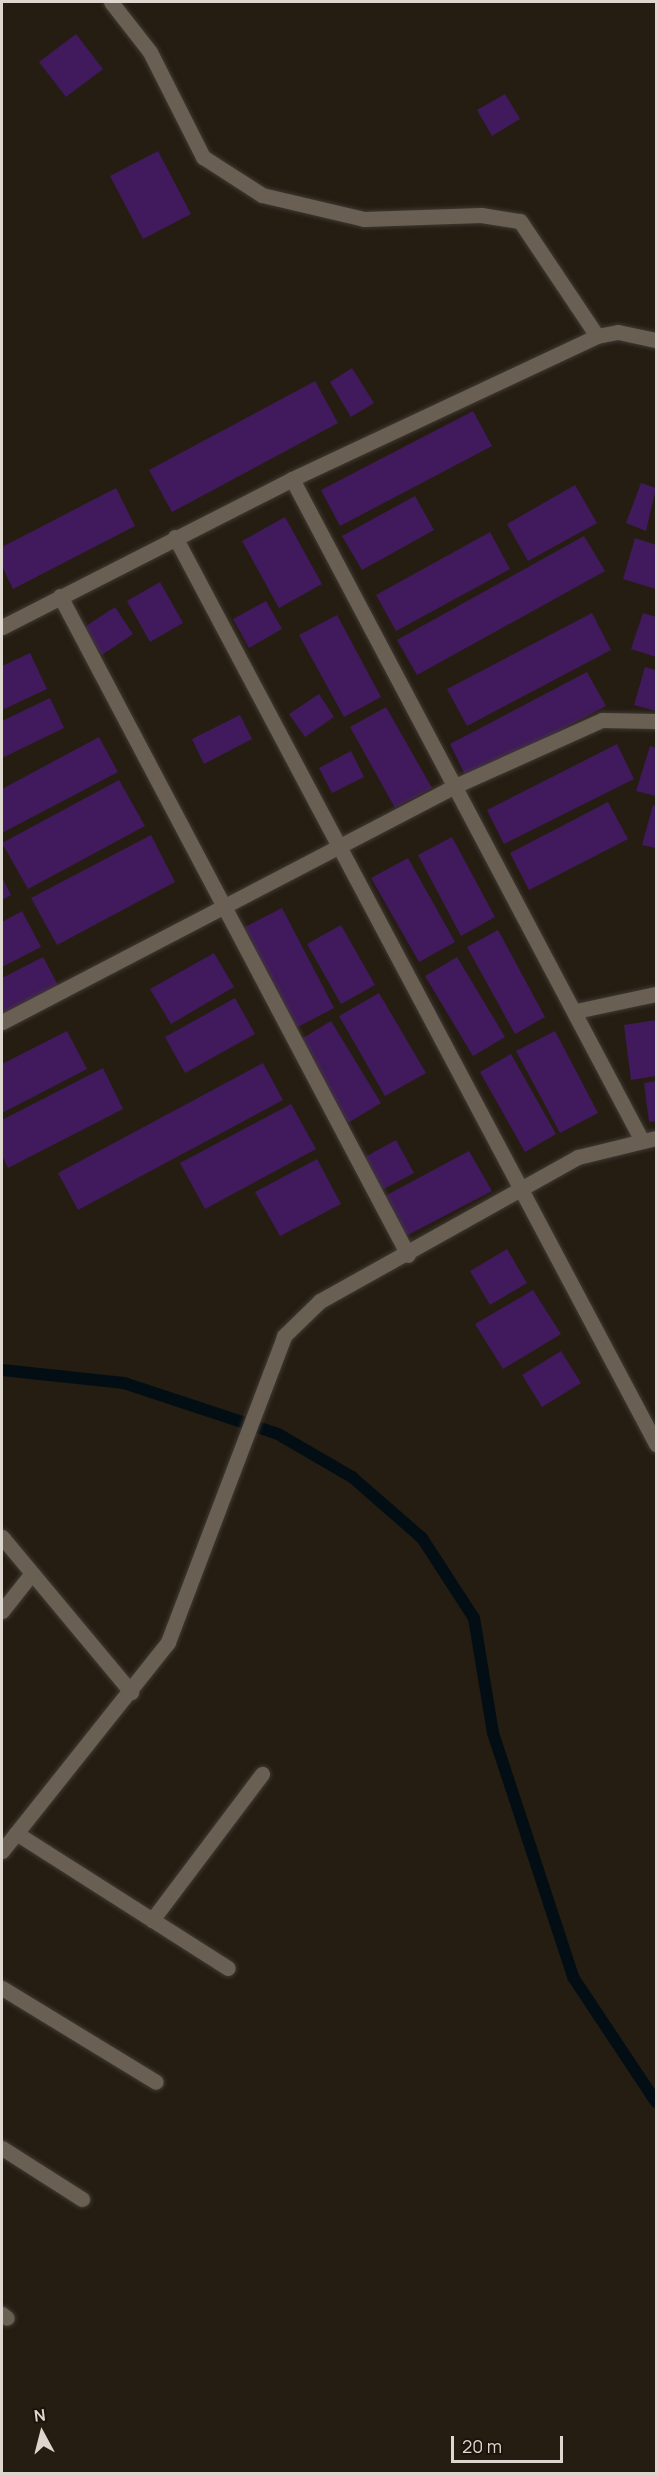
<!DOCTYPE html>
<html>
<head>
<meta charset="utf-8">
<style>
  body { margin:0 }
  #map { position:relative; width:658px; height:2475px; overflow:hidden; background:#251d12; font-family:Manrope,sans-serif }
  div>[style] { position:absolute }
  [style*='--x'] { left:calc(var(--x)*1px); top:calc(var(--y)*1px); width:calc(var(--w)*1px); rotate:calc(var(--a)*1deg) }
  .stream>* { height:12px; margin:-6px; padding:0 6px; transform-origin:6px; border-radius:6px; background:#030e14 }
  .building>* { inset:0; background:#401a5c }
  .roads { filter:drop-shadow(0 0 2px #403933) drop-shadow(0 0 2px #403933) }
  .minor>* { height:15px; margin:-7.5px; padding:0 7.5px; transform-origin:7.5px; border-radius:7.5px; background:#696053 }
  span { translate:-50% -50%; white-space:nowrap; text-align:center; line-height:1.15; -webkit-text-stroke:6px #1c140a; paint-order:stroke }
  .frame { position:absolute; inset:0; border:3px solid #ddd7d0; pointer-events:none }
  .north { position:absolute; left:12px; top:2403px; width:60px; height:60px; -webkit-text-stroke:4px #1c140a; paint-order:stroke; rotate:353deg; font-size:16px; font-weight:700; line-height:24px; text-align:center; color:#ddd7d0 }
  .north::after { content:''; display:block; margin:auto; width:21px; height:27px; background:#ddd7d0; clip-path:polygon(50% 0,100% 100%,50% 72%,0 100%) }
  .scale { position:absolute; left:451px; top:2436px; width:112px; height:27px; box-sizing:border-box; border:3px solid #ddd7d0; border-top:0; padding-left:8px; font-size:18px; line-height:21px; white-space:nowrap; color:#ddd7d0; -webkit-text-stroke:4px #1c140a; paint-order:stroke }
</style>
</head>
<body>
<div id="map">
  <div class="stream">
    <div style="--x:2;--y:1370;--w:123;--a:6.1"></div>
    <div style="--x:124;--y:1383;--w:162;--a:18.3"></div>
    <div style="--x:278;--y:1434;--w:86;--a:30.2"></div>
    <div style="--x:352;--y:1477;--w:93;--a:41.1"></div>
    <div style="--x:422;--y:1538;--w:95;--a:57"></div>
    <div style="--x:474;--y:1618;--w:117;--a:80.6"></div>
    <div style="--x:493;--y:1733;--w:257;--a:71.8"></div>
    <div style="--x:573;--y:1977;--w:150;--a:56.4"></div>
  </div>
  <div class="building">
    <div style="clip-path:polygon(76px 34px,103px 69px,66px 97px,39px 62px)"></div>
    <div style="clip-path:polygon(505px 94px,520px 119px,492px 136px,477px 110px)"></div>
    <div style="clip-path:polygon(158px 151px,191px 214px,143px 239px,110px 176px)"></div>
    <div style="clip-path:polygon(352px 368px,374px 403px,351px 417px,330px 382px)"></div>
    <div style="clip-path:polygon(315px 381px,338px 423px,172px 512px,149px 470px)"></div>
    <div style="clip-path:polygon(473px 411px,492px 446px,340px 526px,321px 490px)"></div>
    <div style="clip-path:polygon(641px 483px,656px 488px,646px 531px,626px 523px)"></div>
    <div style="clip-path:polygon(575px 485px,597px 523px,528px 561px,507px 524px)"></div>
    <div style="clip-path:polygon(116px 488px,135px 526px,13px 589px,2px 566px,2px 547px)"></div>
    <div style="clip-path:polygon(415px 496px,434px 530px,362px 570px,342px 536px)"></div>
    <div style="clip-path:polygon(285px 517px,322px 584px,279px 608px,242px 541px)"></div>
    <div style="clip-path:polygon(490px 532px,510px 569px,396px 631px,376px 595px)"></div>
    <div style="clip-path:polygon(584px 536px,605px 571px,417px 675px,397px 640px)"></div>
    <div style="clip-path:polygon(635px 538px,656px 545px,656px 589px,623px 579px)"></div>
    <div style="clip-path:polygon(160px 582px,183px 623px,150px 642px,127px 601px)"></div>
    <div style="clip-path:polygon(266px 601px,282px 629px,249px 648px,233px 619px)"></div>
    <div style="clip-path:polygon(115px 607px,133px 634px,102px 655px,83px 628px)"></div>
    <div style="clip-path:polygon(592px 613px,611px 650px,467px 726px,447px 689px)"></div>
    <div style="clip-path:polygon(643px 613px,656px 617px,656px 657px,631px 649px)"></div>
    <div style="clip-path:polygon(337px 615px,381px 697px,344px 717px,299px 635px)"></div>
    <div style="clip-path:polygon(30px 653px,47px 689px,2px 710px,2px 666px)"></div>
    <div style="clip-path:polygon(645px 667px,656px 670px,656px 711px,634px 705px)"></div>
    <div style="clip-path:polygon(587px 672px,606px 706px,467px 779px,450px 744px)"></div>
    <div style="clip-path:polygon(319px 694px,334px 717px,305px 737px,289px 714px)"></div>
    <div style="clip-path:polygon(50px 698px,64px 728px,2px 758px,2px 721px)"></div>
    <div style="clip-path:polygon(386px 707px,432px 788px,395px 808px,350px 727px)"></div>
    <div style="clip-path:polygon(240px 715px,252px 739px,204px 764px,192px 739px)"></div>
    <div style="clip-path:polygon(99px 737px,118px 772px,2px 833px,2px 789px)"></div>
    <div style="clip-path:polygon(617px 744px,634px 779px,504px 844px,487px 810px)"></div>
    <div style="clip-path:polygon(650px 746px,656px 748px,656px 796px,636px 791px)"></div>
    <div style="clip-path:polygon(351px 751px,364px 777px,332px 793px,319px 768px)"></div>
    <div style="clip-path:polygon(119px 780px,145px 826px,28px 889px,2px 843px)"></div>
    <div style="clip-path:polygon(608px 802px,628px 839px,529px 890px,510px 853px)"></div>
    <div style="clip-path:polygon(653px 805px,656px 806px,656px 848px,642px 845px)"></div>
    <div style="clip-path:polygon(151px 835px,175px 882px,57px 945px,31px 898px)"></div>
    <div style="clip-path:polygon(452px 837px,495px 917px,461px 936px,418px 855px)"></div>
    <div style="clip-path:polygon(408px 858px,455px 942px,419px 962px,371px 878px)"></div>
    <div style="clip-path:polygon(2px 877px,11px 895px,2px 900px)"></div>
    <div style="clip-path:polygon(282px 908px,334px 1008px,294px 1029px,241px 929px)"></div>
    <div style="clip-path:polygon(22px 911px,41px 947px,2px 967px,2px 922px)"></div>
    <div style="clip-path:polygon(341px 925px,375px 985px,341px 1004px,307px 944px)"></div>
    <div style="clip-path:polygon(498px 930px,545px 1017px,515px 1034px,467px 947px)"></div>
    <div style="clip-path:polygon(214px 953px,234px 987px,171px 1024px,150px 989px)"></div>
    <div style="clip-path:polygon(43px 957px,59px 987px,2px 1015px,2px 978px)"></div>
    <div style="clip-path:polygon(457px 957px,505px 1037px,473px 1056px,425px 976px)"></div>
    <div style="clip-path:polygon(379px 993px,426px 1073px,385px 1096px,339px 1016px)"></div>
    <div style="clip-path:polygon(235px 998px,255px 1034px,185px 1073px,165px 1037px)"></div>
    <div style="clip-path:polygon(656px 1020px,656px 1076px,631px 1080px,624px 1025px)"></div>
    <div style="clip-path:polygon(331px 1021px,381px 1103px,348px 1123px,298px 1041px)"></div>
    <div style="clip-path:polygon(67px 1031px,87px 1069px,2px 1113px,2px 1064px)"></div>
    <div style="clip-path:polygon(555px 1031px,598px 1113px,560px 1133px,516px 1051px)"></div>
    <div style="clip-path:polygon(511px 1054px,556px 1134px,525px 1152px,480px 1072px)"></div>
    <div style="clip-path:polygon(263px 1063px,283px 1100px,78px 1210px,58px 1173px)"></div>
    <div style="clip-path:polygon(103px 1068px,123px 1109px,8px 1168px,2px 1155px,2px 1120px)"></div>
    <div style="clip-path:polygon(656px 1081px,656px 1121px,649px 1122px,644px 1083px)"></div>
    <div style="clip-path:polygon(291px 1104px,316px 1149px,205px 1209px,180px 1163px)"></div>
    <div style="clip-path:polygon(396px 1140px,414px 1173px,382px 1190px,363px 1158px)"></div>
    <div style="clip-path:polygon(469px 1151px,492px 1191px,406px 1236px,385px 1196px)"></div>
    <div style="clip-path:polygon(317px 1159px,341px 1204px,280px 1236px,255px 1192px)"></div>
    <div style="clip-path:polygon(507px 1249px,527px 1283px,490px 1305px,470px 1271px)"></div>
    <div style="clip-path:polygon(533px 1290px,561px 1334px,503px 1369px,475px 1324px)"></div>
    <div style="clip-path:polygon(561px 1351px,581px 1383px,542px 1407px,522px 1375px)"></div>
  </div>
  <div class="roads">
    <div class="minor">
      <div style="--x:111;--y:2;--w:63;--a:52"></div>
      <div style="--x:150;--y:52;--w:118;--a:63.2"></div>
      <div style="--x:203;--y:157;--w:70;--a:32.8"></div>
      <div style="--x:262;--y:195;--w:105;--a:13.2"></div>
      <div style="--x:364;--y:219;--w:117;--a:-2"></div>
      <div style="--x:481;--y:215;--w:39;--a:9"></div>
      <div style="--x:520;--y:221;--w:138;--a:56.2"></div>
      <div style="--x:292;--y:479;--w:747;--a:62.13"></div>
      <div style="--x:175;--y:537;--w:1027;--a:62.06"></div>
      <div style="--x:60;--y:596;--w:745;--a:62.16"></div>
      <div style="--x:2;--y:627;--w:326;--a:-27"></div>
      <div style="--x:292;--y:479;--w:337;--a:-25.1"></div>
      <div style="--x:597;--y:336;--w:21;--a:-11"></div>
      <div style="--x:618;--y:332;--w:39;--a:12"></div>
      <div style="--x:576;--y:1011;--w:82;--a:-12"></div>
      <div style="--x:2;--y:1022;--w:511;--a:-27.52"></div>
      <div style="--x:455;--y:786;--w:161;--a:-24.2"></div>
      <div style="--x:602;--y:720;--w:54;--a:1.1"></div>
      <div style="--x:2;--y:1537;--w:202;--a:50.2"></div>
      <div style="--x:2;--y:1611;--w:48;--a:-51.7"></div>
      <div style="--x:16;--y:1833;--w:251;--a:32.5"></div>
      <div style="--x:2;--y:1851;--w:267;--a:-51.5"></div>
      <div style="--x:168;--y:1642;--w:327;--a:-69.2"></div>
      <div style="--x:284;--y:1336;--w:50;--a:-44.2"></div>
      <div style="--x:320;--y:1301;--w:295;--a:-29.2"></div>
      <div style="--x:578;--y:1157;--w:80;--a:-13.7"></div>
      <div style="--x:152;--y:1920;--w:183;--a:-53"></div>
      <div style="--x:2;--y:1988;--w:180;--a:31.4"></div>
      <div style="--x:2;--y:2148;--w:95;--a:32.5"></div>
      <div style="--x:2;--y:2314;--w:6;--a:39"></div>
    </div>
  </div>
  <div class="frame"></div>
  <div class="north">N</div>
  <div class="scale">20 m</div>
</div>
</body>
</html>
